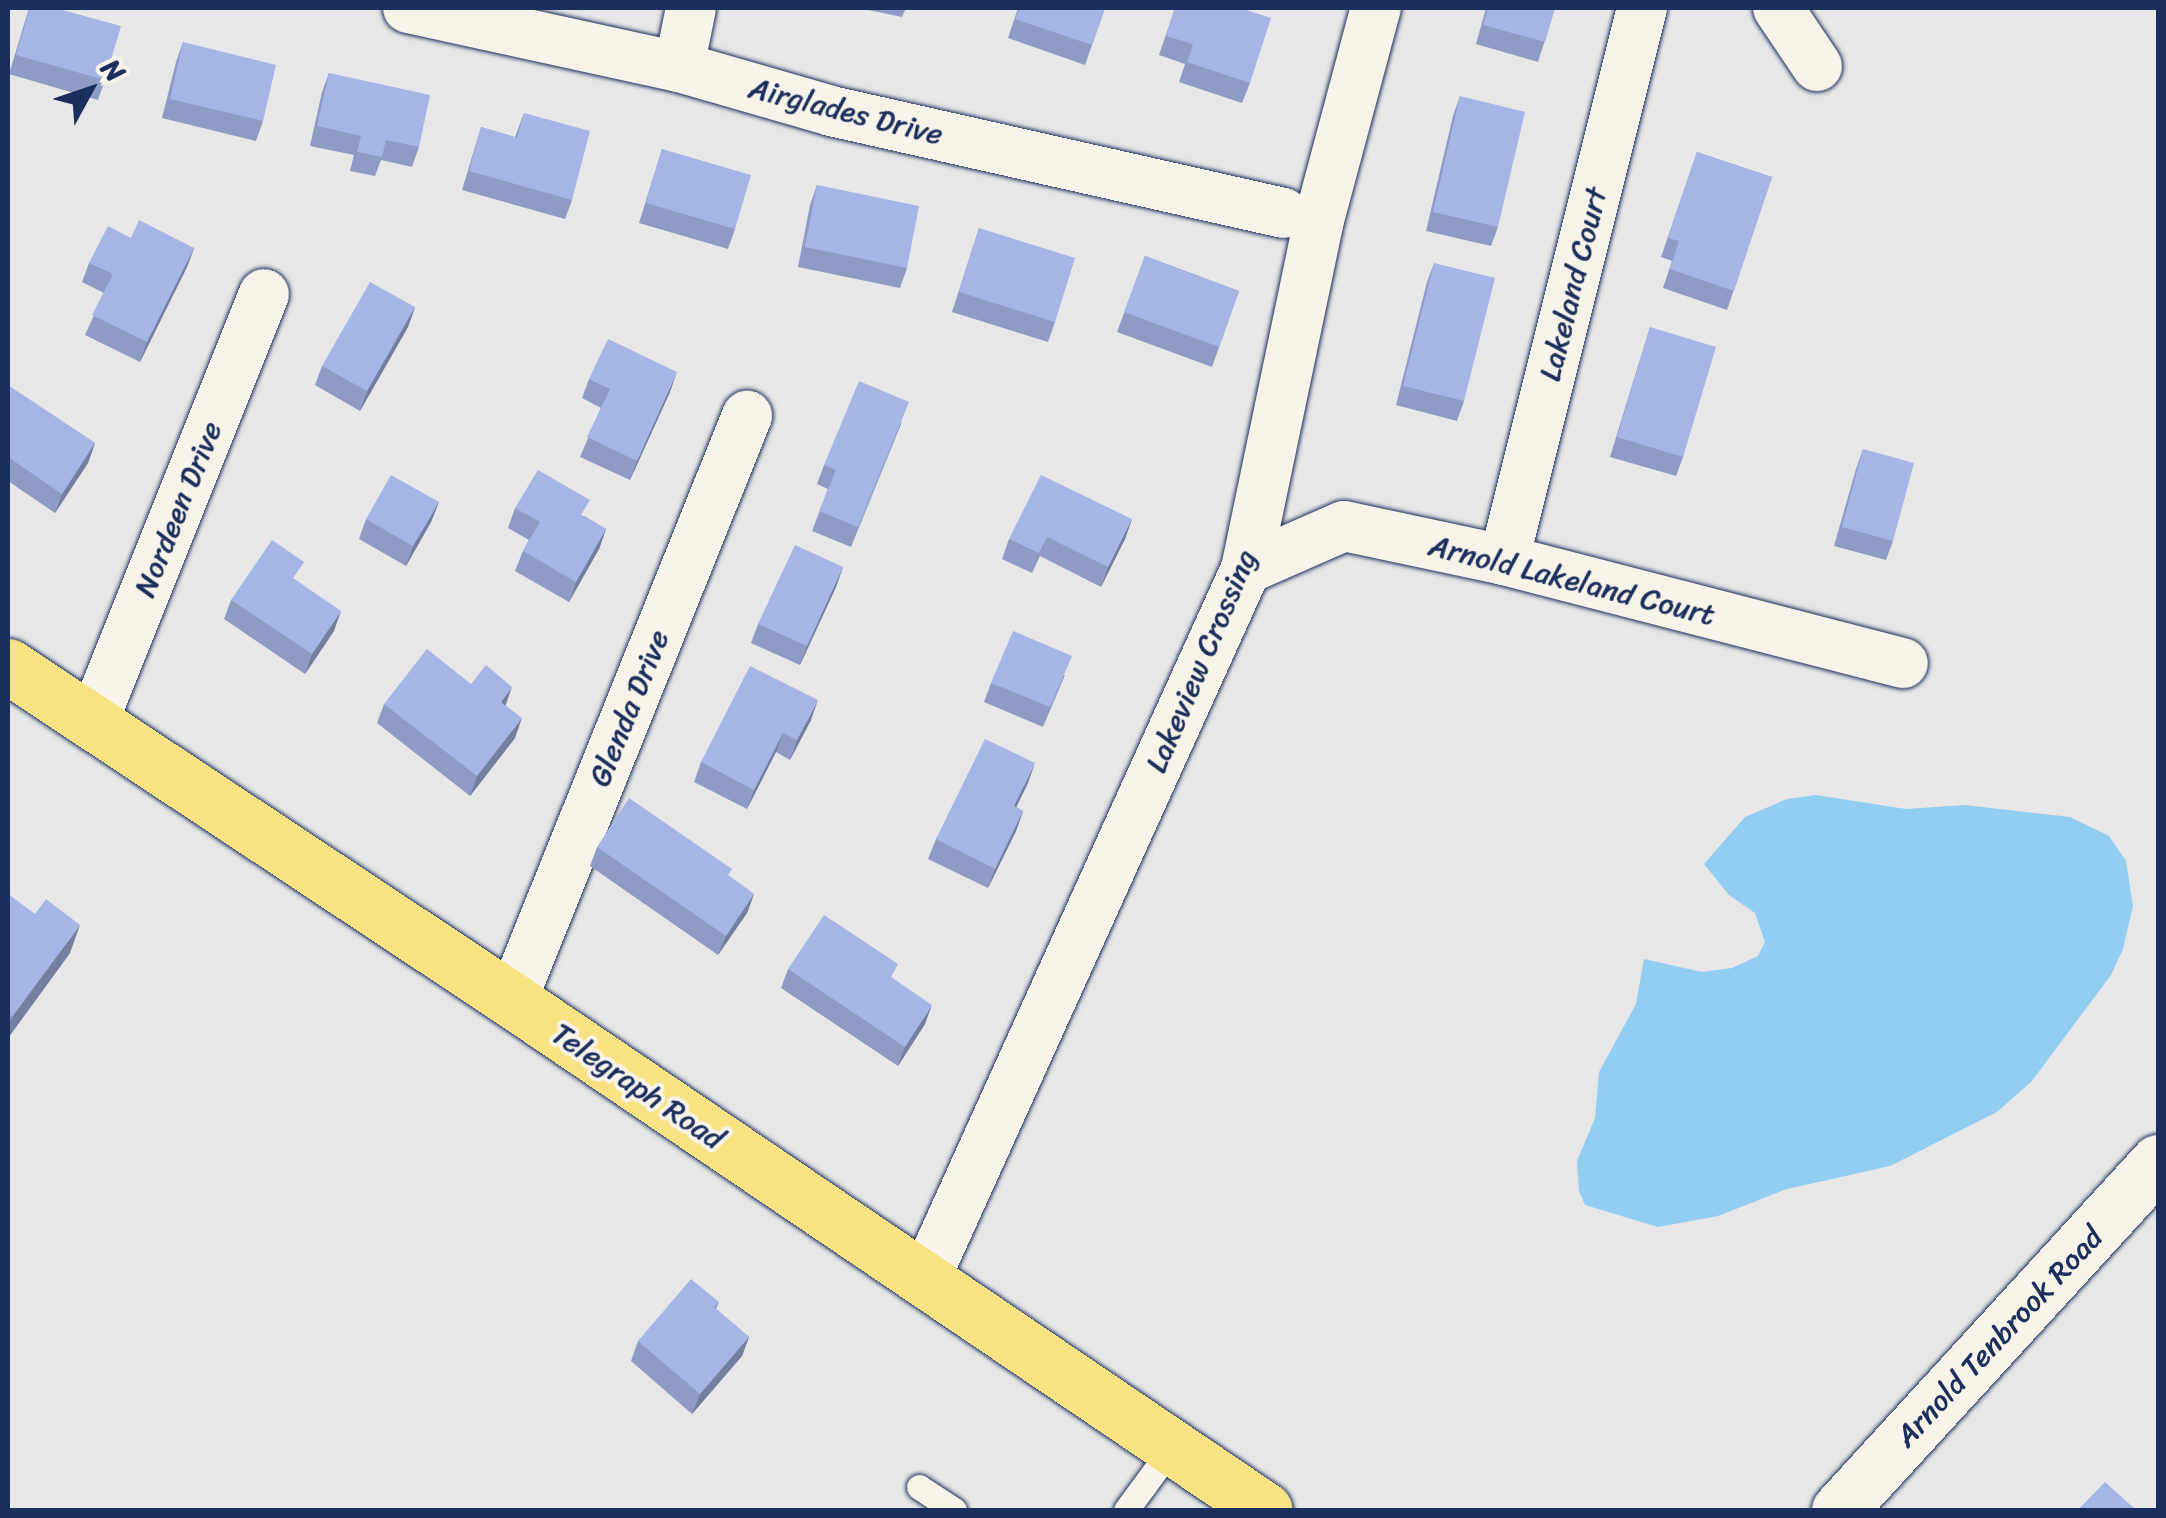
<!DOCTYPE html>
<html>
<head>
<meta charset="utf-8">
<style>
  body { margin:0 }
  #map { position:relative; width:2166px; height:1518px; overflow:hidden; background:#e7e7e7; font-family:Sriracha,sans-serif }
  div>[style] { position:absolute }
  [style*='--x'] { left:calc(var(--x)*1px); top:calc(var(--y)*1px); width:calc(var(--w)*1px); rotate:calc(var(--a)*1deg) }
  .water>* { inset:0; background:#92cdf2 }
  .roads { filter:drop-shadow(0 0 2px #1b2f5e) drop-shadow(0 0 2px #1b2f5e) }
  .service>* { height:25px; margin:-12.5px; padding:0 12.5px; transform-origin:12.5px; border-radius:12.5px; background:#f7f3e8 }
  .minor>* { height:50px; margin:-25px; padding:0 25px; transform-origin:25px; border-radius:25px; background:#f7f3e8 }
  .tertiary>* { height:55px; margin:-27.5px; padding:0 27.5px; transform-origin:27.5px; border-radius:27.5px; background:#f7f3e8 }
  .primary>* { height:55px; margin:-27.5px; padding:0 27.5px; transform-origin:27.5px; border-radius:27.5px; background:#f8e281 }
  .wall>* { inset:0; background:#8e9cc5 }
  .shaded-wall>* { inset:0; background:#747fa0 }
  .building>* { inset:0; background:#a5b5e5 }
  span { translate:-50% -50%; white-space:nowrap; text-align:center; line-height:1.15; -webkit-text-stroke:8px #f7f3e8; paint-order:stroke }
  .street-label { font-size:30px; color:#1b2f5e }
  .frame { position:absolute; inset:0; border:10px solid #1b2f5e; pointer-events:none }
  .north { position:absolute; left:40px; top:40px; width:100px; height:100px; -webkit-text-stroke:8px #f7f3e8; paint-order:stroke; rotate:50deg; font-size:28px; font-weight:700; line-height:40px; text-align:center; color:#1b2f5e }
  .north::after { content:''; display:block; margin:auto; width:35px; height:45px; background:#1b2f5e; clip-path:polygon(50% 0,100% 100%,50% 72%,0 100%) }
</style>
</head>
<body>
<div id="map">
  <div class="water">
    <div style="clip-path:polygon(1816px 795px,1906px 809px,1965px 805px,2070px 817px,2109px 836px,2126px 861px,2133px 906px,2123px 949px,2111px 975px,2031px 1082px,1997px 1112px,1890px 1166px,1787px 1189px,1718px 1216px,1658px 1227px,1585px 1205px,1579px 1191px,1577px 1161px,1595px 1118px,1599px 1072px,1636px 1004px,1644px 959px,1702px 972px,1732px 968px,1758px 956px,1765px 942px,1755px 913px,1729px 895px,1704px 864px,1745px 817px,1787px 799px)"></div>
  </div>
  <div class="roads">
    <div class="service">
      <div style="--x:919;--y:1487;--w:42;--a:33.3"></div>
      <div style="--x:1126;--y:1510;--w:76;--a:-53.6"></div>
    </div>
    <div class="minor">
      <div style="--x:408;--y:8;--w:277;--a:12.3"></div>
      <div style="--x:679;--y:67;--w:158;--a:16.1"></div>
      <div style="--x:831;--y:111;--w:464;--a:12.7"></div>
      <div style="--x:1778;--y:8;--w:70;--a:56.1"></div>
      <div style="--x:679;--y:67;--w:60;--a:-78.5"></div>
      <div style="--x:1504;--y:560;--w:569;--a:-75.96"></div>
      <div style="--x:1246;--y:569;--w:107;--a:-23.7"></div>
      <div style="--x:1344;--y:526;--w:164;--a:12"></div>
      <div style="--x:1504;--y:560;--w:412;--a:14.5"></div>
      <div style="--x:92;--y:724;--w:463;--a:-68.2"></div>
      <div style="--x:512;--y:1000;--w:630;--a:-68.08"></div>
      <div style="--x:924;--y:1281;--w:781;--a:-65.67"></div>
      <div style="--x:1246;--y:569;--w:357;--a:-78.2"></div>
      <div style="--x:1319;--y:220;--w:220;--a:-75"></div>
    </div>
    <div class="tertiary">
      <div style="--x:1839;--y:1510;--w:472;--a:-47.5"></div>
    </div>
    <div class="primary">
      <div style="--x:8;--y:666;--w:605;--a:33.53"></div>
      <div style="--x:512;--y:1000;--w:909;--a:34.11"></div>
    </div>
  </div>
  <div class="wall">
    <div style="clip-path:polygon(29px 8px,105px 80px,98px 100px,9px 74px)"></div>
    <div style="clip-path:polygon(859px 8px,906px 8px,902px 17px)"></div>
    <div style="clip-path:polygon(1018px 8px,1105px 8px,1085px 65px,1008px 38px)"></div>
    <div style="clip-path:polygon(1175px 8px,1250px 83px,1242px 103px,1179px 82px,1185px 64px,1159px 55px)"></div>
    <div style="clip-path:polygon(1486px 8px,1555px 8px,1538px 62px,1476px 44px)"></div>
    <div style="clip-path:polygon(183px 42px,263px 121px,256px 141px,162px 118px,176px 62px)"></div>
    <div style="clip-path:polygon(329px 73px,419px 147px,412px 167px,381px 160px,375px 176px,350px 171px,354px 155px,310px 146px,322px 92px)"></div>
    <div style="clip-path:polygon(1460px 96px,1498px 227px,1491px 246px,1426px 231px,1453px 116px)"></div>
    <div style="clip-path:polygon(524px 113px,572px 200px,565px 219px,462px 190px,481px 127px,515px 137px)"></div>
    <div style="clip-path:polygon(662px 149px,735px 229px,728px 249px,639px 223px)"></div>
    <div style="clip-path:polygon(1697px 152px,1772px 177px,1727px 310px,1663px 288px,1672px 261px,1661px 257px)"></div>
    <div style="clip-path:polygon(817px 185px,907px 268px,900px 288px,798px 267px,810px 205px)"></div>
    <div style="clip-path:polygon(979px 228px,1055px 322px,1048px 342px,952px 312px)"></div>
    <div style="clip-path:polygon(131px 238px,194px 248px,187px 267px,140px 362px,85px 335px,104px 293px,82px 282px,89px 263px)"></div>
    <div style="clip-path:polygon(1145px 256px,1239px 291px,1212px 367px,1117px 332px)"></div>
    <div style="clip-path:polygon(1434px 263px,1464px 401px,1457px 421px,1396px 405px,1427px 282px)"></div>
    <div style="clip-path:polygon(415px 307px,408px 327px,360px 411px,315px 385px,322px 366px)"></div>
    <div style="clip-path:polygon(1650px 327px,1683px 457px,1676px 476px,1610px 457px)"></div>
    <div style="clip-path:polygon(589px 379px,670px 392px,630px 480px,580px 457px,601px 408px,582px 398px)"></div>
    <div style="clip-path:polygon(8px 386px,95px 443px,88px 463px,55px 513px,8px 481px)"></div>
    <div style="clip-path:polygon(902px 422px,851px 547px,812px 531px,828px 489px,817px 484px,824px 465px)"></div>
    <div style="clip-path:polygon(1863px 449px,1893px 541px,1886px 560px,1834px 546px,1856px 469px)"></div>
    <div style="clip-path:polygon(439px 502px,431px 522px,406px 566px,359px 539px,366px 519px)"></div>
    <div style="clip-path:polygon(515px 508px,584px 516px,606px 529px,599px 549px,569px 602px,515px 571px,523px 551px,529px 540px,508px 528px)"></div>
    <div style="clip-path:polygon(1132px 519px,1125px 539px,1101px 587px,1040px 556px,1032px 573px,1002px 559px,1009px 539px)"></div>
    <div style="clip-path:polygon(843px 567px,836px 587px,800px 665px,751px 643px,758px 624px)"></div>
    <div style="clip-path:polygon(297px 581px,334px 631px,305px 674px,224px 619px,231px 600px)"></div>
    <div style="clip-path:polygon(1065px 675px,1043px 727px,984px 702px,991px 683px)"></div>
    <div style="clip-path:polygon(471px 684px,506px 706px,515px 738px,470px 796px,377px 723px,384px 704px)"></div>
    <div style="clip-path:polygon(811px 720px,790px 760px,776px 752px,747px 809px,694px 782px,701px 762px)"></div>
    <div style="clip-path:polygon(1028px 783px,1016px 807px,1023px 811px,1016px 831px,988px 888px,928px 859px,936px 839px)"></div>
    <div style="clip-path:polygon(597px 847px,729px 876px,754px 894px,747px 913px,718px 955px,590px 866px)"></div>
    <div style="clip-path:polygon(8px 894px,70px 953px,8px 1038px)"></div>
    <div style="clip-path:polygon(788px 969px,893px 978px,925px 1024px,898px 1066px,781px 988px)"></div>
    <div style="clip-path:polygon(719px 1302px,716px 1309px,749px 1337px,742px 1356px,692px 1414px,631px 1361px,638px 1341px)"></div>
  </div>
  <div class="shaded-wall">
    <div style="clip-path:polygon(194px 248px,187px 267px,140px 362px,147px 342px)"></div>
    <div style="clip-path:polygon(415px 307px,408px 327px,360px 411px,367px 391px)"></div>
    <div style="clip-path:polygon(677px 372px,670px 392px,630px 480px,637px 461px)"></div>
    <div style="clip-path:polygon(95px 443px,88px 463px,55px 513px,62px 494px)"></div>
    <div style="clip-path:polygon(439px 502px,431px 522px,406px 566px,413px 546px)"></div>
    <div style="clip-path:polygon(1132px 519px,1125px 539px,1101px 587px,1108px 567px)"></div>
    <div style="clip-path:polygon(606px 529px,599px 549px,569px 602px,576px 582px)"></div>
    <div style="clip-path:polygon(843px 567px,836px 587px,800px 665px,807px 646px)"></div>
    <div style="clip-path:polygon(341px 611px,334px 631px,305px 674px,312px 654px)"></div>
    <div style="clip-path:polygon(512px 687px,505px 707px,501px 702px)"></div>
    <div style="clip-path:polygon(818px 700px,811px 720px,790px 760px,797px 740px)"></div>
    <div style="clip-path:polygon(522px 718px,515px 738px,470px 796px,477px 776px)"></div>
    <div style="clip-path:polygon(783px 733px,776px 752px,747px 809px,754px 790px)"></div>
    <div style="clip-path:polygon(1035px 763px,1028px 783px,1007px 826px,1014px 806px)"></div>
    <div style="clip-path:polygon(1023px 811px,1016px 831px,988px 888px,995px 869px)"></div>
    <div style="clip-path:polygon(754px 894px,747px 913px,718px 955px,726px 936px)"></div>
    <div style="clip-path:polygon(80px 925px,70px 953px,8px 1038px,8px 1030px,12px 1017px)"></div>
    <div style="clip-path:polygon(932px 1005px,925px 1024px,898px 1066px,905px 1047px)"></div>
    <div style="clip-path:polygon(749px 1337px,742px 1356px,692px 1414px,700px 1394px)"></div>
  </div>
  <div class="building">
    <div style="clip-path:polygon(30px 8px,55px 8px,121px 26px,105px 80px,16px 55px)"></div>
    <div style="clip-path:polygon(1019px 8px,1105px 8px,1092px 45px,1015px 19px)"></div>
    <div style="clip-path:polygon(1175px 8px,1240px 8px,1271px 18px,1250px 83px,1187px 62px,1193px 44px,1166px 36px)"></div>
    <div style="clip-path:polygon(1488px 8px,1555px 8px,1545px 42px,1483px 25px)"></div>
    <div style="clip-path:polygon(183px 42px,276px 65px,263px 121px,170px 99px)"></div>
    <div style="clip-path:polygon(329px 73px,430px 95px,419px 147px,386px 140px,382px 157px,357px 152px,361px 136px,317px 126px)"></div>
    <div style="clip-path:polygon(1460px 96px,1525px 112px,1498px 227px,1433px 212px)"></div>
    <div style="clip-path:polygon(524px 113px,590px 131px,572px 200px,469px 171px,481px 127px,517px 138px)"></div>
    <div style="clip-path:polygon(662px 149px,751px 175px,735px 229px,646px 203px)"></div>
    <div style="clip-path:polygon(1697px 152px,1772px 177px,1734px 291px,1670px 269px,1679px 241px,1668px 238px)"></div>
    <div style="clip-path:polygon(817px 185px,919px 206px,907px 268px,805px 247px)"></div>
    <div style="clip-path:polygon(139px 220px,194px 248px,147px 342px,92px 315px,113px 274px,89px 263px,108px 226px,131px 238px)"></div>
    <div style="clip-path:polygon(979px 228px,1075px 258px,1055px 322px,959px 292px)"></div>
    <div style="clip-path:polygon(1145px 256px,1239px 291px,1219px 347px,1124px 312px)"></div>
    <div style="clip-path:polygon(1434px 263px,1495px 278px,1464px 401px,1403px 386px)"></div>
    <div style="clip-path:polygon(370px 282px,415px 307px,367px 391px,322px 366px)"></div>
    <div style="clip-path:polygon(1650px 327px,1716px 347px,1683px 457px,1617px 437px)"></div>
    <div style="clip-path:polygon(608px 339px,677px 372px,637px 461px,587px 437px,610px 389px,589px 379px)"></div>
    <div style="clip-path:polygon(859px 381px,909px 402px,858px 527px,819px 511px,836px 470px,824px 465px)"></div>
    <div style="clip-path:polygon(8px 385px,95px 443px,62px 494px,8px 457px)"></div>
    <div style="clip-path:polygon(1863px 449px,1914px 463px,1893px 541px,1842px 527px)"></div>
    <div style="clip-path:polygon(538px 470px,590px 500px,581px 515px,606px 529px,576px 582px,523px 551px,540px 522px,515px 508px)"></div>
    <div style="clip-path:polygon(391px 475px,439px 502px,413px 546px,366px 519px)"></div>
    <div style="clip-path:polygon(1041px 475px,1132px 519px,1108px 567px,1047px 537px,1039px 553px,1009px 539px)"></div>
    <div style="clip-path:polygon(272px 540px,304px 562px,293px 578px,341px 611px,312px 654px,231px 600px)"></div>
    <div style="clip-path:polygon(795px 545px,843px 567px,807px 646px,758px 624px)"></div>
    <div style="clip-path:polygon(1013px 631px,1072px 656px,1050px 707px,991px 683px)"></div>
    <div style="clip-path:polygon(427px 649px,471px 684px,486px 665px,512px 687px,501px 702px,522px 718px,477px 776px,384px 704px)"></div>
    <div style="clip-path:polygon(750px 666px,818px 700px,797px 740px,783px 733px,754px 790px,701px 762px)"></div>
    <div style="clip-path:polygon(985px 739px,1035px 763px,1014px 806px,1023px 811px,995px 869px,936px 839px)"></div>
    <div style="clip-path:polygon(629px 798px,732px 869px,728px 875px,754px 894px,726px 936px,597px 847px)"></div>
    <div style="clip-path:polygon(8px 894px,35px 914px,46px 899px,80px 925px,12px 1017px,8px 1014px)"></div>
    <div style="clip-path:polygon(824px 915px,898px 964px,891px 977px,932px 1005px,905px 1047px,788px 969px)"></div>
    <div style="clip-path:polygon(691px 1279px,719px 1302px,714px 1307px,749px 1337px,700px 1394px,638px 1341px)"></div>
    <div style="clip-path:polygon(2105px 1482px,2136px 1510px,2078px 1510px)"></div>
  </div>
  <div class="street-label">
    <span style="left:846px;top:111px;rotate:14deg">Airglades Drive</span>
    <span style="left:1573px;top:284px;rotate:-76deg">Lakeland Court</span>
    <span style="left:178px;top:509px;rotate:-68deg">Nordeen Drive</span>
    <span style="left:1572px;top:580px;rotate:14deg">Arnold Lakeland Court</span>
    <span style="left:1201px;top:661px;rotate:-67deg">Lakeview Crossing</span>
    <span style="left:629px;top:708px;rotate:-68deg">Glenda Drive</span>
    <span style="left:638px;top:1086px;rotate:34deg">Telegraph Road</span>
    <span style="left:1999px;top:1337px;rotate:-47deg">Arnold Tenbrook Road</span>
  </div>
  <div class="frame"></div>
  <div class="north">N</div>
</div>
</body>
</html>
